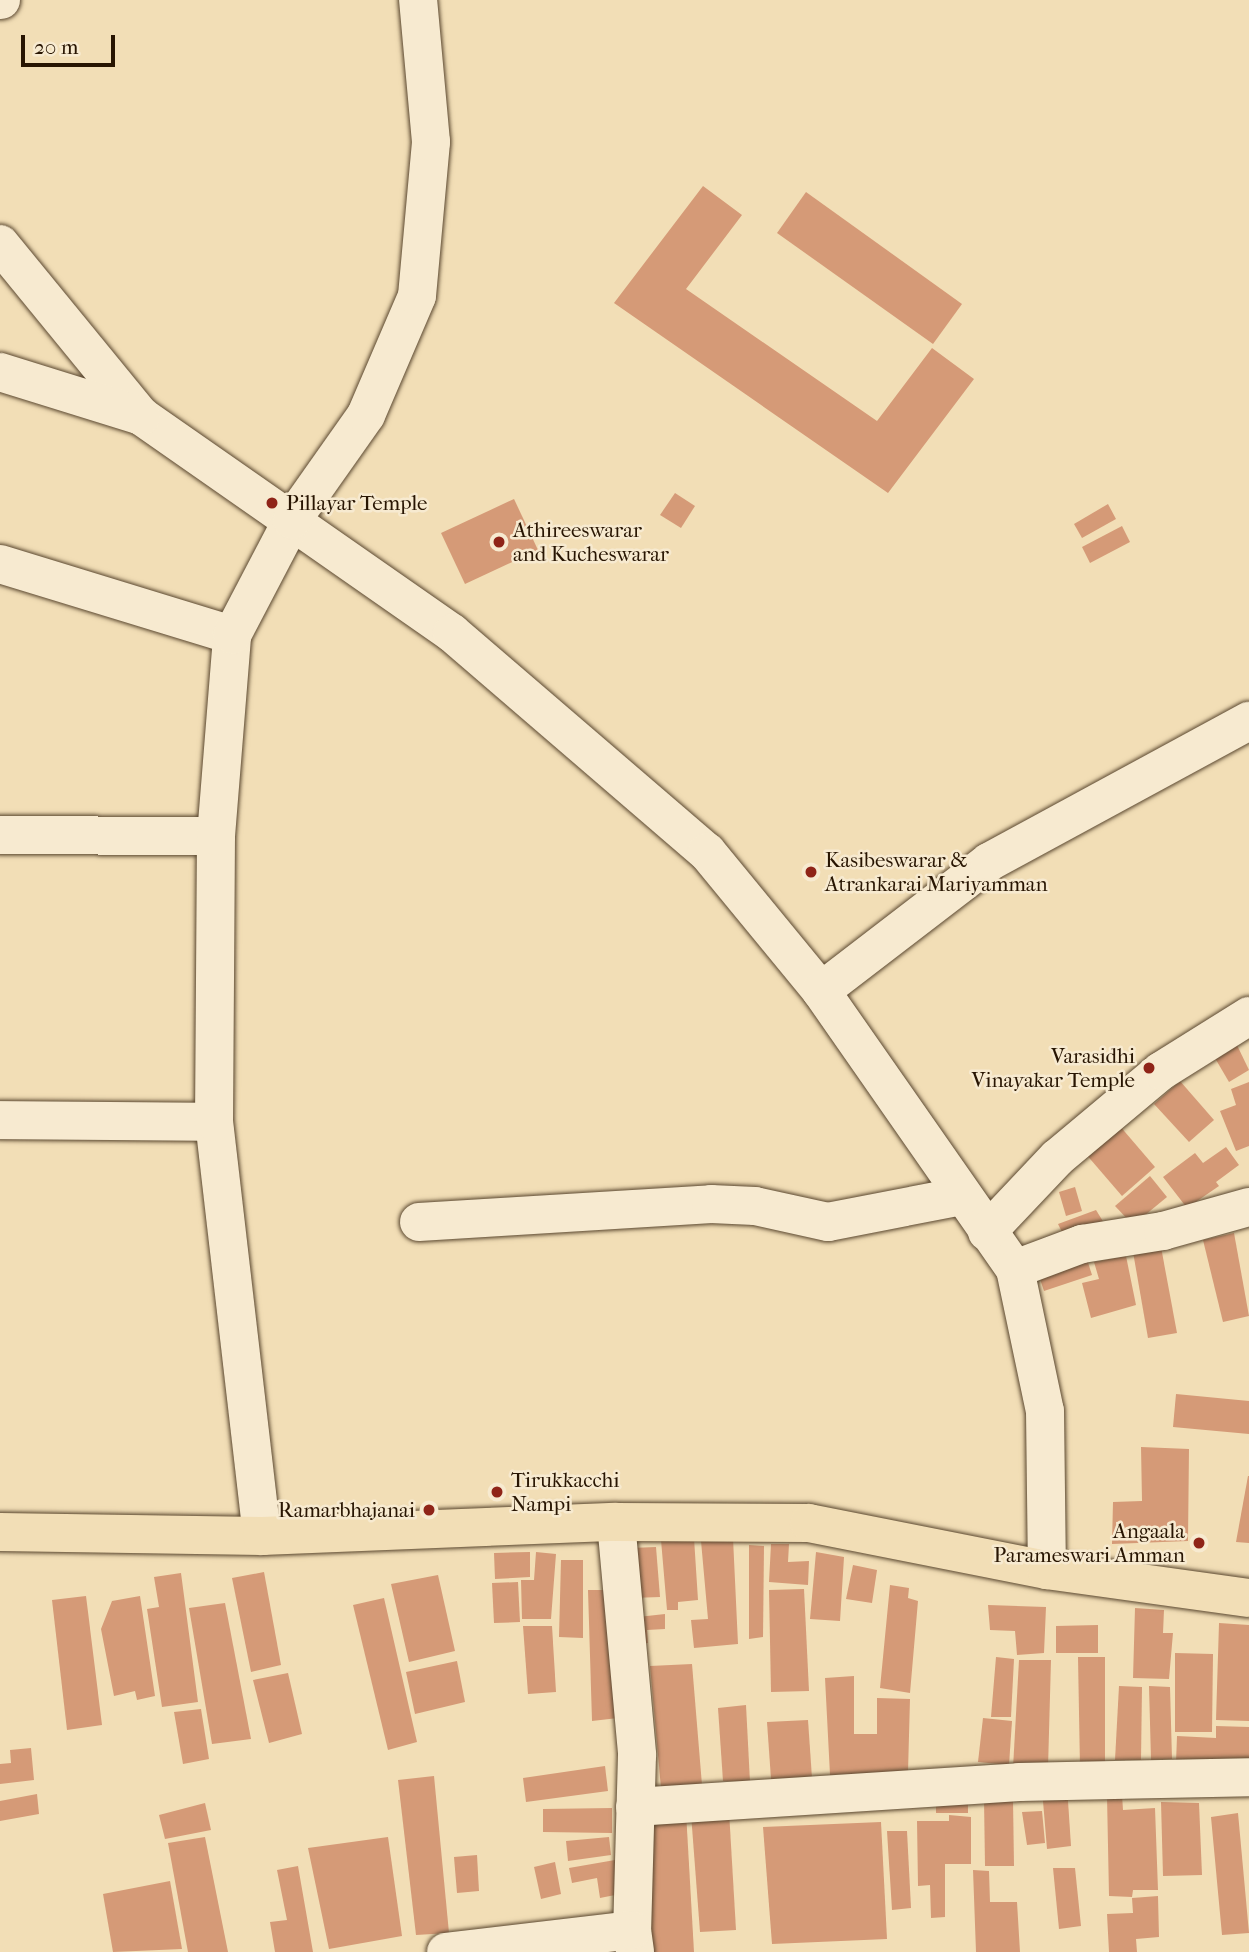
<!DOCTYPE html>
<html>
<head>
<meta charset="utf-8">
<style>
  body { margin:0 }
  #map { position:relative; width:1249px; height:1952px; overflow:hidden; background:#f2deb6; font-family:"IM FELL French Canon",serif }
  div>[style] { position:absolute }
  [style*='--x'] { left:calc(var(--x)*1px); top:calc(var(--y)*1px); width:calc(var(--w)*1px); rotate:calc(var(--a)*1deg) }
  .building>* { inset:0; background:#d59a77 }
  .roads { filter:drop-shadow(0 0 2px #5a472f) drop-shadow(0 0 2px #5a472f) }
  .street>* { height:38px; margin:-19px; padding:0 19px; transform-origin:19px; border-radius:19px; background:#f7ead0 }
  .highway>* { height:38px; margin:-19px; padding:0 19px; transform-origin:19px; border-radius:19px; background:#f2deb6 }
  .dots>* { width:19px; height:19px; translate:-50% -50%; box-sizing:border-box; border:4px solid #f7ead0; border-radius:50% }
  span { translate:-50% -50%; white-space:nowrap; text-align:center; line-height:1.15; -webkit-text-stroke:5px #f7ead0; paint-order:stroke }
  .poi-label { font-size:21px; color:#281502 }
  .left { translate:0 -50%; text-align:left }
  .right { translate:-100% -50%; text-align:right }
  .scale { position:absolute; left:21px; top:35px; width:94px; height:32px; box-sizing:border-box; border:4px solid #281502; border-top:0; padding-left:9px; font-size:21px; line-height:24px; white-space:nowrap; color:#281502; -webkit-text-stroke:5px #f7ead0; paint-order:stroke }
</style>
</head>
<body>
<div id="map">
  <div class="building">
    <div style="clip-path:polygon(703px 186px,742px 215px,686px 289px,877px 421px,932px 348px,974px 379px,888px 493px,614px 303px)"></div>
    <div style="clip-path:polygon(806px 192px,962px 304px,933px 344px,777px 233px)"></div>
    <div style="clip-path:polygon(675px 493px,695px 506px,681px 528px,660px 515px)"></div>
    <div style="clip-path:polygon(514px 499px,538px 550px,465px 584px,441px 533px)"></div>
    <div style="clip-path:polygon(1108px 504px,1116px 519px,1082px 538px,1074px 524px)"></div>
    <div style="clip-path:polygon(1122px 526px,1130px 542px,1090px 563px,1082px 547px)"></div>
    <div style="clip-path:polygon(1235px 1041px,1249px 1070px,1229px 1082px,1212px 1053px)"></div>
    <div style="clip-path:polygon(1180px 1081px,1214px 1120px,1189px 1142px,1154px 1104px)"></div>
    <div style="clip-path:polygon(1249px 1082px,1249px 1146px,1236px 1151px,1220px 1111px,1236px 1105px,1231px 1089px)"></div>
    <div style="clip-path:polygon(1119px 1125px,1155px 1167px,1122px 1196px,1085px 1153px)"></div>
    <div style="clip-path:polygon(1226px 1147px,1239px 1165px,1216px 1182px,1219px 1186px,1187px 1208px,1163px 1177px,1195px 1153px,1203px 1163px)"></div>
    <div style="clip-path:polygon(1150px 1176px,1167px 1197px,1133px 1225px,1115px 1206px)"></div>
    <div style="clip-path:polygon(1075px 1187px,1082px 1211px,1066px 1216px,1059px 1192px)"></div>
    <div style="clip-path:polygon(1096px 1210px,1104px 1223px,1065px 1238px,1058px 1224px)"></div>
    <div style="clip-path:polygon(1234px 1233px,1249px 1316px,1223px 1322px,1203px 1240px)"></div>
    <div style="clip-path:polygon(1161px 1247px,1177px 1333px,1148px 1338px,1133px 1252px)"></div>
    <div style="clip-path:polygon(1085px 1253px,1092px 1275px,1044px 1291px,1037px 1270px)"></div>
    <div style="clip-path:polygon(1126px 1256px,1136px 1305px,1091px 1318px,1082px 1283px,1099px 1279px,1094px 1262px)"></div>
    <div style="clip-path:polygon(1176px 1394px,1249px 1401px,1249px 1434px,1173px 1427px)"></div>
    <div style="clip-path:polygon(1141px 1447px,1189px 1449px,1188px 1541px,1112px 1544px,1113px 1502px,1142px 1501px)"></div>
    <div style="clip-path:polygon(1248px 1476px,1249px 1476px,1249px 1543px,1236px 1542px)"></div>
    <div style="clip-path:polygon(694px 1538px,698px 1600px,678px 1602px,678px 1610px,667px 1610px,661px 1540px)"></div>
    <div style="clip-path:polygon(733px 1538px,738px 1644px,694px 1648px,691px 1620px,708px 1619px,701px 1541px)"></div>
    <div style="clip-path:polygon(771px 1544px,789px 1544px,788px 1562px,809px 1561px,808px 1585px,769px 1582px)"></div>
    <div style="clip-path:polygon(749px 1545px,764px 1546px,763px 1637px,749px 1639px)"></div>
    <div style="clip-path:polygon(656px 1547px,660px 1597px,632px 1598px,631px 1548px)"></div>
    <div style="clip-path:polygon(530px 1552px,530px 1577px,495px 1579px,494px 1553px)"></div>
    <div style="clip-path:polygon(536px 1552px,556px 1554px,551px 1619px,522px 1619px,521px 1580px,534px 1580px)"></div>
    <div style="clip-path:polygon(816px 1552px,844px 1557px,840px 1621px,810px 1619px)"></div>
    <div style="clip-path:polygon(561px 1560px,583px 1560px,583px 1638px,559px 1637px)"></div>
    <div style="clip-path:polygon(853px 1565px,877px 1570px,872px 1603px,846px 1599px)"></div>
    <div style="clip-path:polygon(264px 1572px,281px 1665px,251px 1672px,232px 1578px)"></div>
    <div style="clip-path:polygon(181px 1573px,198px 1702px,162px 1707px,147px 1609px,159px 1607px,154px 1577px)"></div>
    <div style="clip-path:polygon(438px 1575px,455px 1651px,409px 1662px,391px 1584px)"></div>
    <div style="clip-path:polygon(518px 1582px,520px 1622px,494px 1623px,492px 1583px)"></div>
    <div style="clip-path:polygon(890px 1585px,909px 1588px,908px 1598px,918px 1601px,910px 1693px,880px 1688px)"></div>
    <div style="clip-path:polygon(804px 1589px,809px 1691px,771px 1692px,769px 1590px)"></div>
    <div style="clip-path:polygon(588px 1590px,613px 1590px,618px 1718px,592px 1721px)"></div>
    <div style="clip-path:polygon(86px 1596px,102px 1725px,67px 1730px,52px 1600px)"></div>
    <div style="clip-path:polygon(140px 1596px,155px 1696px,137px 1700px,135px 1691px,114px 1696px,101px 1629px,112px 1601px)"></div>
    <div style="clip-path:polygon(384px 1598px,417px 1742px,388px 1750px,353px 1605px)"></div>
    <div style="clip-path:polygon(225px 1603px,251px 1739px,212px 1744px,189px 1608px)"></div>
    <div style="clip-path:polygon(988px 1605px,1046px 1607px,1044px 1653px,1017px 1655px,1015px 1631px,990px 1630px)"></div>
    <div style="clip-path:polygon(1135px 1608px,1164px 1610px,1163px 1633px,1173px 1633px,1169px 1679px,1133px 1678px)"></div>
    <div style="clip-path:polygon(665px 1614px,665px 1629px,647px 1630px,648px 1643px,631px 1645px,629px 1618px)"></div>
    <div style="clip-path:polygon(1219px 1623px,1249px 1625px,1249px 1721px,1216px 1720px)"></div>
    <div style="clip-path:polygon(1098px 1625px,1098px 1653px,1056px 1653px,1056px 1626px)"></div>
    <div style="clip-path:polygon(523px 1626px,552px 1626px,556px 1692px,528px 1694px)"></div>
    <div style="clip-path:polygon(1175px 1653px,1213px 1654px,1212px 1732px,1175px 1732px)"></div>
    <div style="clip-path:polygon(996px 1657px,1014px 1659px,1011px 1717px,991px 1717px)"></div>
    <div style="clip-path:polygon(1078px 1657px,1105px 1657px,1105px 1768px,1080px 1768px)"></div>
    <div style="clip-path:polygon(1019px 1660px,1051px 1660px,1048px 1768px,1013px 1768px)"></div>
    <div style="clip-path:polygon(457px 1661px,465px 1702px,415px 1714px,406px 1672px)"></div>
    <div style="clip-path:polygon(692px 1664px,702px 1785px,661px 1788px,650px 1666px)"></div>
    <div style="clip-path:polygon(288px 1673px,302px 1734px,269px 1743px,253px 1680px)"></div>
    <div style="clip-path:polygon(854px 1676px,854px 1734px,877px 1734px,877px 1698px,910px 1699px,908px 1772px,830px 1775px,825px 1678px)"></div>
    <div style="clip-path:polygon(1119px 1686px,1142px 1687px,1141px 1760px,1115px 1760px)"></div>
    <div style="clip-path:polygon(1149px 1686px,1170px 1687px,1172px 1759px,1151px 1760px)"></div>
    <div style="clip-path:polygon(746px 1705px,750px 1782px,723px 1781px,718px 1708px)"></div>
    <div style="clip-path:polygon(201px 1709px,209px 1759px,183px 1764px,174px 1712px)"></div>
    <div style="clip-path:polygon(983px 1718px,1012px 1721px,1009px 1765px,978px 1762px)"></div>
    <div style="clip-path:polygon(808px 1720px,812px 1778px,771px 1779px,767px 1722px)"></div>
    <div style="clip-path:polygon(1216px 1726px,1249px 1727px,1249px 1762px,1176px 1763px,1177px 1736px,1216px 1738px)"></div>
    <div style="clip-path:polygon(31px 1748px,34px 1780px,0 1784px,0 1764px,11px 1763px,10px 1750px)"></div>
    <div style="clip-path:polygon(605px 1766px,608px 1791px,526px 1802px,523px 1778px)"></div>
    <div style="clip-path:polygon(434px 1776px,449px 1933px,416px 1935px,398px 1780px)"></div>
    <div style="clip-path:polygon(1067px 1786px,1071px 1846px,1047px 1849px,1042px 1789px)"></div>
    <div style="clip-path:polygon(37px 1794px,39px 1814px,0 1821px,0 1801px)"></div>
    <div style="clip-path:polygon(1122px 1795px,1123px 1810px,1155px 1808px,1158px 1890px,1133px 1890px,1132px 1897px,1109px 1896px,1107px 1796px)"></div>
    <div style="clip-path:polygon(936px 1796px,968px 1796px,968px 1813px,936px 1813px)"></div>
    <div style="clip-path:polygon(984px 1799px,1013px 1800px,1014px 1866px,985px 1866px)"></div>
    <div style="clip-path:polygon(1161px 1802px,1199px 1803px,1202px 1875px,1163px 1876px)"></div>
    <div style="clip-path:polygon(205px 1803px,211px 1830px,165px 1839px,159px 1815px)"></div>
    <div style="clip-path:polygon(612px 1808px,612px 1833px,543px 1832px,543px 1809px)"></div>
    <div style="clip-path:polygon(729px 1811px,736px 1930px,700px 1932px,691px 1814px)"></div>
    <div style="clip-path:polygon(1042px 1811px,1045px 1843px,1027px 1845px,1022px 1812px)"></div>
    <div style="clip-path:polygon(686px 1812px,694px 1952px,652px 1952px,646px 1816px)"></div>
    <div style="clip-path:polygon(1238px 1813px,1249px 1933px,1222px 1935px,1211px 1817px)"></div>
    <div style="clip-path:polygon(949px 1815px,971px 1817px,971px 1864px,945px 1864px,945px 1917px,931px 1918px,930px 1885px,918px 1886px,917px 1821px,949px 1821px)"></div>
    <div style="clip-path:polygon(881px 1822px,887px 1939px,772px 1944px,763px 1827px)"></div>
    <div style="clip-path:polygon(887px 1831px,907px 1831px,911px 1908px,892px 1910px)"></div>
    <div style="clip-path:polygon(205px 1837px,228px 1952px,188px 1952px,168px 1843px)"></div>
    <div style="clip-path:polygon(388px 1837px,402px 1936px,329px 1949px,308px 1848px)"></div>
    <div style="clip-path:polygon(609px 1837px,611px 1855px,568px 1861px,566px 1841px)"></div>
    <div style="clip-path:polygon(477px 1855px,479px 1891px,457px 1893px,454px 1857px)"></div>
    <div style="clip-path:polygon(615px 1860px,620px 1894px,600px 1898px,597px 1878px,572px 1883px,569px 1868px)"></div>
    <div style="clip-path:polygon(555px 1862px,561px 1894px,541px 1899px,534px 1867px)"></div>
    <div style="clip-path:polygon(298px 1866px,313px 1952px,275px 1952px,270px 1922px,287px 1920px,277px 1870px)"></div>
    <div style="clip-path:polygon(1053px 1868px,1075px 1868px,1081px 1926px,1059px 1929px)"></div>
    <div style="clip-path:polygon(973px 1870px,989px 1871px,990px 1902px,1017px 1902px,1020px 1952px,976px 1952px)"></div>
    <div style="clip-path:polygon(170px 1881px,182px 1949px,113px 1952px,103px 1894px)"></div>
    <div style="clip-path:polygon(1158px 1896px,1159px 1937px,1136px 1939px,1137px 1952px,1109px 1952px,1107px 1914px,1133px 1913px,1132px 1898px)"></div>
  </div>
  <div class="roads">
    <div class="street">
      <div style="--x:0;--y:0;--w:1;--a:0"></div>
      <div style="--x:0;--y:244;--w:222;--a:50.7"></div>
      <div style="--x:141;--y:416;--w:379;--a:34.9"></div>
      <div style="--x:452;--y:633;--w:336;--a:40.7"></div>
      <div style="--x:707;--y:852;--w:180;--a:50.6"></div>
      <div style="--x:821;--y:991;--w:339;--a:55.1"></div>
      <div style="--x:1015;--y:1269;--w:145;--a:78.1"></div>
      <div style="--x:1045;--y:1411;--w:159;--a:89.3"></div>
      <div style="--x:0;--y:372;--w:148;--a:17.3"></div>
      <div style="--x:0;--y:564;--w:243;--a:17"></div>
      <div style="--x:0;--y:835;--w:216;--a:0.3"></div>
      <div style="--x:821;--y:991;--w:212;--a:-37.5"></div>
      <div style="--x:989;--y:862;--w:296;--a:-28.5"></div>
      <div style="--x:0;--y:1120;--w:214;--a:0.5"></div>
      <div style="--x:419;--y:1222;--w:293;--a:-3.5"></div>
      <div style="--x:711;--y:1204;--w:44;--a:2.6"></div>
      <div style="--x:755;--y:1206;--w:75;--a:12.4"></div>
      <div style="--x:828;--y:1222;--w:136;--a:-11"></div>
      <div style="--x:987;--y:1232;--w:102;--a:-46.6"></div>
      <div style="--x:1057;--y:1158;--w:136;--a:-39.9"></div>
      <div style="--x:1161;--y:1071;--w:104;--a:-32"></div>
      <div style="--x:1015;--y:1269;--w:72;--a:-20.5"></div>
      <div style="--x:1082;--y:1244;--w:82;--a:-9.1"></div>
      <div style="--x:1163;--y:1231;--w:89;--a:-15.6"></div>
      <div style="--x:616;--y:1522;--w:234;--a:84.8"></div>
      <div style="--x:637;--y:1755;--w:175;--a:91.6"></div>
      <div style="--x:632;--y:1930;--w:22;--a:82"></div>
      <div style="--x:262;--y:1536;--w:417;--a:-96.6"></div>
      <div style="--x:214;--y:1122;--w:286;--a:-89.6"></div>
      <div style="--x:216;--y:836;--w:202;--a:-85.4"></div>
      <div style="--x:232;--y:635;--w:130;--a:-62.4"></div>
      <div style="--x:292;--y:520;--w:128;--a:-54.8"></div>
      <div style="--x:366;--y:415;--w:129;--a:-66.8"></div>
      <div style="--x:417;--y:296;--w:155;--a:-84.8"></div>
      <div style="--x:431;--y:142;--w:143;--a:-95.2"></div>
      <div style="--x:635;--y:1807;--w:385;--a:-3.7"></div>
      <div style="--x:1019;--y:1782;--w:230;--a:-1.2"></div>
      <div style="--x:446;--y:1952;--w:187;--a:-6.7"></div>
    </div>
    <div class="highway">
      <div style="--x:0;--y:1532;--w:262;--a:0.9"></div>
      <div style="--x:262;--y:1536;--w:354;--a:-2.3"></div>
      <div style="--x:616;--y:1522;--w:193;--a:0.3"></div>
      <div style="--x:809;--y:1523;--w:243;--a:11.2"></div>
      <div style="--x:1047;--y:1570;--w:204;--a:7.9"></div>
    </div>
  </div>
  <div class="dots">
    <div style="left:272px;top:503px;background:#8f2418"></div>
    <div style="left:499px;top:542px;background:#8f2418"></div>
    <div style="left:811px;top:872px;background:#8f2418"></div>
    <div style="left:1149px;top:1068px;background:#8f2418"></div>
    <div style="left:497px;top:1492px;background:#8f2418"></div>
    <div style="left:429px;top:1510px;background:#8f2418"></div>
    <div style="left:1199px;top:1543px;background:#8f2418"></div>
  </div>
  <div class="poi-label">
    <span class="left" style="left:286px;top:503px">Pillayar Temple</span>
    <span class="left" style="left:513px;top:542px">Athireeswarar<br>and Kucheswarar</span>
    <span class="left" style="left:825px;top:872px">Kasibeswarar &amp;<br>Atrankarai Mariyamman</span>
    <span class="right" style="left:1135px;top:1068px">Varasidhi<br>Vinayakar Temple</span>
    <span class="left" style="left:511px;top:1492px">Tirukkacchi<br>Nampi</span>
    <span class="right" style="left:415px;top:1510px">Ramarbhajanai</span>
    <span class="right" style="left:1185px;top:1543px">Angaala<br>Parameswari Amman</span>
  </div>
  <div class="scale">20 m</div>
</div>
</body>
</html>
